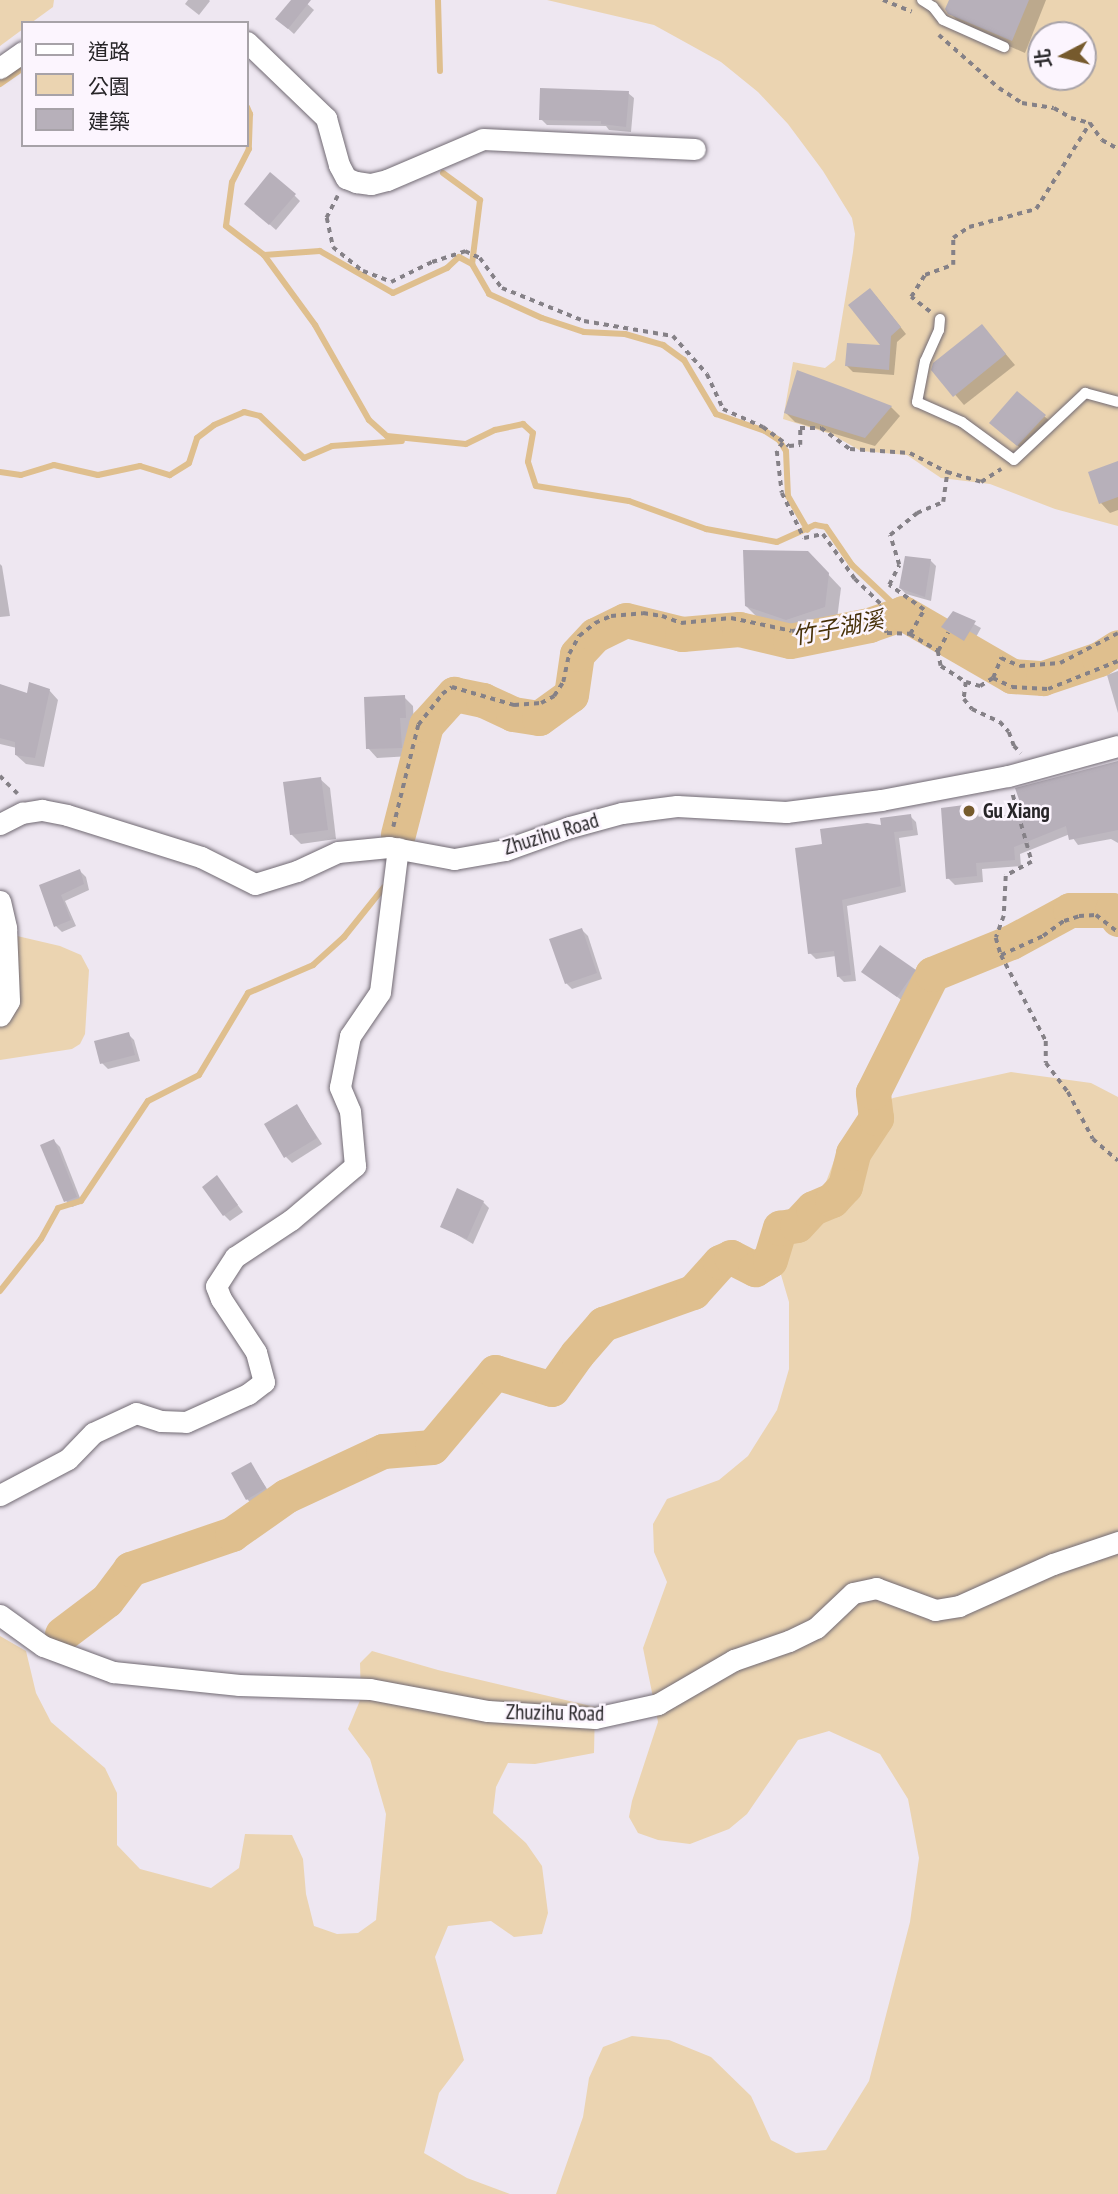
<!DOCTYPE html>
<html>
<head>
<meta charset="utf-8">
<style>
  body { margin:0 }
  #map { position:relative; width:1118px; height:2194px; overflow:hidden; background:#eee7f1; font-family:"PT Sans Narrow","Noto Sans TC",sans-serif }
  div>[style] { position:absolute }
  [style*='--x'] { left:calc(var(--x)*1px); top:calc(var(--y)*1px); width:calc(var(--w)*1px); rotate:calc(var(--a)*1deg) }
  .green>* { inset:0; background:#ebd4b1 }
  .shadow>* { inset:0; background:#0003 }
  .stream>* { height:6px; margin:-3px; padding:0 3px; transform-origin:3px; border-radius:3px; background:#dfbf8e }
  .river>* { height:35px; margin:-17.5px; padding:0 17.5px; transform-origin:17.5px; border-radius:17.5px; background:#dfbf8e }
  .building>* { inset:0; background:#b7b0ba }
  .path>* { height:3.5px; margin-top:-1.75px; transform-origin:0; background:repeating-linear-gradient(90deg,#858187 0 5px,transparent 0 10px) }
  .roads { filter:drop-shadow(0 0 2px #716a73) drop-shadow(0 0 2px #716a73) }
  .lane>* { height:10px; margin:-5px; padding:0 5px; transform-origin:5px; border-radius:5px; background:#fff }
  .street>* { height:21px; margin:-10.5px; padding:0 10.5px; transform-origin:10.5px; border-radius:10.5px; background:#fff }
  .dots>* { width:19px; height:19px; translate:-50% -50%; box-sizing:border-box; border:4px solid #fcf5fe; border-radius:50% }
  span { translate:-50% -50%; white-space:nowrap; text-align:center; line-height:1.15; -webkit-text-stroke:5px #fcf5fe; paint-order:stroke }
  .poi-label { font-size:21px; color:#272528; font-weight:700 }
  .left { translate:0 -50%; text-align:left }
  .street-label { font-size:21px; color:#272528 }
  .water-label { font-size:23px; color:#473109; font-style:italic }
  .legend { position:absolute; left:21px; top:21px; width:228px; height:126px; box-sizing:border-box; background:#fcf5fe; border:2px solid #a7a2a8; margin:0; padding:9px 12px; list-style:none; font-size:21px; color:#272528 }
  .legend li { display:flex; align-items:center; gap:14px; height:35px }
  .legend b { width:35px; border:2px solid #a7a2a8 }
  .north { position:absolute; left:1027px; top:21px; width:70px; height:70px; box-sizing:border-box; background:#fcf5fe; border:2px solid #a7a2a8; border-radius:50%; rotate:263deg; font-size:19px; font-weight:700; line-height:28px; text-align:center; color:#272528 }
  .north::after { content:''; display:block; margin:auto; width:24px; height:32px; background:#765a2d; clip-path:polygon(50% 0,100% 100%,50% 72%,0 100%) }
</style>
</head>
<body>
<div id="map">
  <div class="green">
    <div style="clip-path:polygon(0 0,54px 0,53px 7px,31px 23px,23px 23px,23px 29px,0 46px)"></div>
    <div style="clip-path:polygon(evenodd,547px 0,1118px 0,1118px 526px,1055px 509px,990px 484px,941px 478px,907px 455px,861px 451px,831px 434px,783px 419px,793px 362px,825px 368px,835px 360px,853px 252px,855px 234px,852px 218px,823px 171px,788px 124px,758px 92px,721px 62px,654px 25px,547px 0,1041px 35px,1083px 35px,1083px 77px,1041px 77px,1041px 35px)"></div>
    <div style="clip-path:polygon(0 932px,60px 946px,81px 955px,89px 970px,85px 1034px,80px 1044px,72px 1049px,0 1060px)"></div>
    <div style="clip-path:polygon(1011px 1072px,1091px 1083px,1118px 1097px,1118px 2194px,556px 2194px,583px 2117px,589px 2078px,603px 2047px,632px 2036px,669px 2040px,711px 2057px,751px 2096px,771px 2140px,796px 2153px,826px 2150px,869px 2081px,910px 1922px,919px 1858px,908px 1799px,880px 1754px,829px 1731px,798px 1740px,747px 1814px,729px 1829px,690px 1844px,658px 1840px,638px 1833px,629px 1817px,632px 1801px,658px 1722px,643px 1648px,667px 1582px,654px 1552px,653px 1524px,667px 1499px,719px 1480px,748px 1456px,777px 1410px,789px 1369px,789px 1302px,779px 1268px,782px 1242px,826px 1182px,840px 1145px,857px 1121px,893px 1098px)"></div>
    <div style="clip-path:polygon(0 1636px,26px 1651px,36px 1693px,51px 1722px,105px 1768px,117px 1793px,117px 1845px,140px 1869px,211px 1888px,239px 1868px,245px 1834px,292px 1835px,303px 1859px,306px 1894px,314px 1926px,337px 1934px,358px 1933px,376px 1920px,386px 1814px,370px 1759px,348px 1729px,361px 1698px,360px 1663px,372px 1651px,438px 1670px,595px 1707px,594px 1753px,535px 1764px,508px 1763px,496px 1787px,493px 1813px,526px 1843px,542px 1866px,548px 1913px,542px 1934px,514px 1937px,491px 1921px,448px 1926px,435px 1957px,464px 2060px,439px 2093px,424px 2153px,467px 2178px,510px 2194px,0 2194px)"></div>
  </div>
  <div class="shadow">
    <div style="clip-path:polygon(188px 0,209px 0,210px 1px,199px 15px,185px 4px)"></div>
    <div style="clip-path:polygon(293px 0,303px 0,314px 10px,294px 34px,284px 25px)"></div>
    <div style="clip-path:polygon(951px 0,1046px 0,1025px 53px,963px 26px,949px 12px)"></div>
    <div style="clip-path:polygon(628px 93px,634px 98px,631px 132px,609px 130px,606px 126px,547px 125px,541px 119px)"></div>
    <div style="clip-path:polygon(294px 195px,300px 201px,276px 230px,252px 209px)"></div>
    <div style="clip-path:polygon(876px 296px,906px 334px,897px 342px,894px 375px,853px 372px,847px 366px,883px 347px)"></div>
    <div style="clip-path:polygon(982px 326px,1015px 365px,964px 405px,933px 369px)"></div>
    <div style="clip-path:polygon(798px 372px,891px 407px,900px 416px,875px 446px,795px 422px,786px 413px)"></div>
    <div style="clip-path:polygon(1017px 393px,1051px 422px,1024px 451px,997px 428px)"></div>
    <div style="clip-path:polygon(1118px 463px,1118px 510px,1110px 513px,1101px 503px)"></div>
    <div style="clip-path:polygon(807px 552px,841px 588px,837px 619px,800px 632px,759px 619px,746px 606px)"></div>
    <div style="clip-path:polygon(930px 560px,936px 566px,931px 601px,906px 594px,900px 588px)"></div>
    <div style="clip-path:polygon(0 564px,2px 566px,10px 616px,0 617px)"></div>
    <div style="clip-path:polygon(954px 613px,981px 628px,971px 646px,944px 627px)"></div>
    <div style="clip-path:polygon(1118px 671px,1118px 713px,1107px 675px)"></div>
    <div style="clip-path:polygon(0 686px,29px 695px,49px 690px,58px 700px,44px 767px,26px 764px,16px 755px,17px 748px,0 744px)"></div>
    <div style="clip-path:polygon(404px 697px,413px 706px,414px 727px,409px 727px,411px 756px,377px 758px,368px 748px)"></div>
    <div style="clip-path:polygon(1118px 763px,1118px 843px,1111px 839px,1078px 845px,1070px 834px,1020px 854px,1021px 866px,982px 869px,983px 882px,955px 885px,948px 878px,971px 806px,978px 813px,979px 819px,1026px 815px)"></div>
    <div style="clip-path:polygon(320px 779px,330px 788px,336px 839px,301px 844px,291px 834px)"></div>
    <div style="clip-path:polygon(910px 816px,916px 822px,918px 835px,899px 838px,906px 892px,847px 906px,856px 981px,844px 982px,838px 976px,836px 956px,816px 959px,810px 953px,823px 846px)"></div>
    <div style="clip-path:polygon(80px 871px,86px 877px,89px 890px,65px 901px,76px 926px,62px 932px,56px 926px,41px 886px)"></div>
    <div style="clip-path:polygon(582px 930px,588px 936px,602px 979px,572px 989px,566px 983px)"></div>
    <div style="clip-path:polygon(915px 971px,920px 977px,904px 1002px,864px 972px)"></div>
    <div style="clip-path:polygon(128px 1034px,134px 1040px,140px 1061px,108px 1069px,102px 1063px)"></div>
    <div style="clip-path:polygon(297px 1106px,322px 1144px,292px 1163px,286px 1157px)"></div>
    <div style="clip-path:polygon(54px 1141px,60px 1147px,82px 1203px,72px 1207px,66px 1201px)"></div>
    <div style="clip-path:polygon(217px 1178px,243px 1212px,230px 1221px,224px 1215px)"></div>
    <div style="clip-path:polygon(483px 1202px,489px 1208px,473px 1244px,442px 1226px)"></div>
    <div style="clip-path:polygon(251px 1464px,271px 1495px,253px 1505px,247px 1499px)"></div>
  </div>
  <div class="stream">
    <div style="--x:438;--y:0;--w:71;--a:88.4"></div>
    <div style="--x:0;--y:84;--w:28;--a:-35"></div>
    <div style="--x:247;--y:107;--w:8;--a:67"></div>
    <div style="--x:250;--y:114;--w:35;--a:92"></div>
    <div style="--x:249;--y:149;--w:37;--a:117"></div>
    <div style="--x:232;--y:182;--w:44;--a:97.8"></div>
    <div style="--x:226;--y:226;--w:48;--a:37.3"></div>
    <div style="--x:264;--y:255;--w:87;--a:53.9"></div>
    <div style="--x:315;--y:325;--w:109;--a:60.4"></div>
    <div style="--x:369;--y:420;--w:24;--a:42"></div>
    <div style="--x:387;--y:436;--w:79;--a:5.8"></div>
    <div style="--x:466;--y:444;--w:32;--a:-26"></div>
    <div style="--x:495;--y:430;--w:29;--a:-12"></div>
    <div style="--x:523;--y:424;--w:13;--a:42"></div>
    <div style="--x:533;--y:433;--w:29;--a:100"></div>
    <div style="--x:528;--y:462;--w:25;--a:72"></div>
    <div style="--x:536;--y:486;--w:94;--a:9.2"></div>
    <div style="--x:629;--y:501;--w:82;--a:20"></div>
    <div style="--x:706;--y:529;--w:72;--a:10.4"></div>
    <div style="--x:777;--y:542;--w:42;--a:-24.1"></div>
    <div style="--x:815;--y:525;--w:11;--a:10"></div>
    <div style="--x:826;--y:527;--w:46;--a:55.6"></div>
    <div style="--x:852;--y:565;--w:70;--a:43.3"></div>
    <div style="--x:443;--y:173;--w:46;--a:36.1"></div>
    <div style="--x:480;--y:200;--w:64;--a:97.1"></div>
    <div style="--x:472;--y:264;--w:34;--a:60"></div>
    <div style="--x:489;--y:294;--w:58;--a:24.4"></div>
    <div style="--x:542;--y:318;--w:44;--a:18.4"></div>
    <div style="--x:584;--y:332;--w:41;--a:2.8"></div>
    <div style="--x:625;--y:334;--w:40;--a:16"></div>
    <div style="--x:663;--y:345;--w:26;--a:36"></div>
    <div style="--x:684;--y:360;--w:63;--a:59.3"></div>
    <div style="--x:716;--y:414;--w:52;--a:19.1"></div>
    <div style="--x:765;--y:431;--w:17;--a:33"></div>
    <div style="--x:779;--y:440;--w:13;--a:58"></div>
    <div style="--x:786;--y:451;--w:45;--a:87.5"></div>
    <div style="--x:788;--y:496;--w:39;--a:60"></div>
    <div style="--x:264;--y:255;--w:56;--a:-4.1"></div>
    <div style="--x:320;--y:251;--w:84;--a:29.9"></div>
    <div style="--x:393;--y:293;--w:60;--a:-24.8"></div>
    <div style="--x:447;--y:268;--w:16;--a:-43"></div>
    <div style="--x:459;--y:257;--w:15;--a:28"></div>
    <div style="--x:0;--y:472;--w:21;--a:8"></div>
    <div style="--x:21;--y:475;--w:34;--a:-17"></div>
    <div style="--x:54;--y:465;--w:45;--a:12.8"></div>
    <div style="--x:98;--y:475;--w:43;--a:-12.1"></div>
    <div style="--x:140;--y:466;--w:31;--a:17"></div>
    <div style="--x:170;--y:475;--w:22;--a:-32"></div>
    <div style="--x:189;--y:463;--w:26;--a:-72"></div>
    <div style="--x:197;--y:438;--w:21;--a:-37"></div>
    <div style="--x:214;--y:425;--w:33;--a:-23"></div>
    <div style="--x:244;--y:412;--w:16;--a:14"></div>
    <div style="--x:260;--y:416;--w:61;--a:43.7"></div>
    <div style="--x:304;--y:458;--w:30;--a:-23"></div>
    <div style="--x:332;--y:446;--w:70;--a:-4.1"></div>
    <div style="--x:0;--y:1291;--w:66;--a:-51.7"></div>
    <div style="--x:41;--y:1239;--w:35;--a:-61"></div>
    <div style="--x:58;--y:1208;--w:24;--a:-17"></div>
    <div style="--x:81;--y:1201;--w:120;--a:-56.2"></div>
    <div style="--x:148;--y:1101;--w:57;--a:-27"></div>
    <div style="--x:199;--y:1075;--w:96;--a:-59.1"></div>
    <div style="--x:248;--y:993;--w:71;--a:-23.3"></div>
    <div style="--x:313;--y:965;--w:42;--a:-42.1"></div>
    <div style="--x:344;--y:937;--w:64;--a:-51.3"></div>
  </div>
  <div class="river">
    <div style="--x:398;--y:834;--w:113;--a:-75.6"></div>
    <div style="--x:426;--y:725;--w:42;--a:-47.9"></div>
    <div style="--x:454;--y:694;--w:30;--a:12"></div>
    <div style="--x:483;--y:700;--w:33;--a:25"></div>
    <div style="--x:513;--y:714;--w:26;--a:9"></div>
    <div style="--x:539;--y:718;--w:39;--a:-36"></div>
    <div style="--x:571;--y:695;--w:41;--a:-81.7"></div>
    <div style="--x:577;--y:654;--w:26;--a:-47"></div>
    <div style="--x:595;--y:635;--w:34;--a:-26"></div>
    <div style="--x:626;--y:620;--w:58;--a:14"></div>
    <div style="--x:682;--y:634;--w:57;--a:-5"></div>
    <div style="--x:739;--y:629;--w:52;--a:13.2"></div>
    <div style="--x:790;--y:641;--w:81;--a:-11.4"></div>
    <div style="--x:869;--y:625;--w:36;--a:-19"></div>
    <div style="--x:903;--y:613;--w:126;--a:30"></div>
    <div style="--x:1012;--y:676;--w:31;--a:4"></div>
    <div style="--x:1043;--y:678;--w:59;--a:-18.7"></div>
    <div style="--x:1099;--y:659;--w:22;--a:-32"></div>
    <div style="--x:62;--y:1634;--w:56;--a:-37.1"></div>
    <div style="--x:107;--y:1600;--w:39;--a:-53"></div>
    <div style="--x:130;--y:1569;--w:108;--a:-18.9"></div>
    <div style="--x:232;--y:1534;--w:66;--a:-35.1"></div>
    <div style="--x:286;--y:1496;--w:107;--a:-24.9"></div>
    <div style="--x:383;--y:1451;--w:49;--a:-4.7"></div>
    <div style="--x:432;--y:1447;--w:98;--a:-50"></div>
    <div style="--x:495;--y:1372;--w:59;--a:16.6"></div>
    <div style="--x:552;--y:1389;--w:43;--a:-54.5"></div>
    <div style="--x:577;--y:1354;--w:40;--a:-49"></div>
    <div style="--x:603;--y:1324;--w:96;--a:-19.6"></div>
    <div style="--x:693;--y:1292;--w:40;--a:-48"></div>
    <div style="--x:720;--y:1262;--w:12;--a:-24"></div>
    <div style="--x:731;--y:1257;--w:27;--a:27"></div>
    <div style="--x:755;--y:1269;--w:17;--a:-31"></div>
    <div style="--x:770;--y:1260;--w:34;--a:-73"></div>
    <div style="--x:780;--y:1228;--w:17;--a:-10"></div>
    <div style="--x:797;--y:1225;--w:23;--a:-47"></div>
    <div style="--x:813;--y:1208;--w:21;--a:-23"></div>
    <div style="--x:832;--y:1200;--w:19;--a:-47"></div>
    <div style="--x:845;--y:1186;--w:34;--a:-76"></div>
    <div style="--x:853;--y:1153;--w:42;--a:-56.7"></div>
    <div style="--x:876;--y:1118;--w:26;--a:-97"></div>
    <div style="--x:873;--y:1092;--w:132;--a:-63.4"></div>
    <div style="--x:932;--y:974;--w:85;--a:-22.1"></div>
    <div style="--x:1011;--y:942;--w:67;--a:-28.5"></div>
    <div style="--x:1070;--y:910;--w:42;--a:0"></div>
    <div style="--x:1112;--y:910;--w:11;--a:56"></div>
  </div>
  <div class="building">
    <div style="clip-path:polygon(291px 0,311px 0,288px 29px,275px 19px)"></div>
    <div style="clip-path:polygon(949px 0,1029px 0,1012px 41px,948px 14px,945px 9px)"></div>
    <div style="clip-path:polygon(540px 88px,629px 91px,626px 127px,601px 124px,601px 121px,539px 120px)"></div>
    <div style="clip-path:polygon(270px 172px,296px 194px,269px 225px,244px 204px)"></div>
    <div style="clip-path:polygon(870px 288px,901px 327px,891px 336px,889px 370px,845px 366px,847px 343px,880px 345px,848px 305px)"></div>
    <div style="clip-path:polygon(982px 324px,1006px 354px,953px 397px,931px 370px,933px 363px)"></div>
    <div style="clip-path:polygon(797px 370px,843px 387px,892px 406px,865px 438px,784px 413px)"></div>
    <div style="clip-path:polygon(1017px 391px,1046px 415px,1017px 446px,989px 423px)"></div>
    <div style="clip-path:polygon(1118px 461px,1118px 497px,1099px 504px,1088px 472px)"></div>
    <div style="clip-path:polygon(743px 550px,808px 551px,829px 573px,825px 607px,786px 620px,745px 606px)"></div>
    <div style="clip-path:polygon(905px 556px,931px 559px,925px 597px,899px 588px)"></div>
    <div style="clip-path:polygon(953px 611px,976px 621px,964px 641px,941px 627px)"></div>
    <div style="clip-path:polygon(29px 682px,50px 689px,35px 758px,15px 755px,15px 742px,0 738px,0 684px,27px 693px)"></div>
    <div style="clip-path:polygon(405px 695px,406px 718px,400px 718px,402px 748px,366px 749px,364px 697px)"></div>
    <div style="clip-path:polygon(1118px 761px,1118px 830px,1069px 840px,1066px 826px,1014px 847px,1015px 860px,976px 863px,977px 876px,946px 879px,941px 808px,972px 804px,973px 817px,1024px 814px,1015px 788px)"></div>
    <div style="clip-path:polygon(321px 777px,328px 830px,290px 835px,283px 782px)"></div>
    <div style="clip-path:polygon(911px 814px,913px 830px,894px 832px,901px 886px,842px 900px,851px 975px,837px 977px,834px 951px,808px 954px,795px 848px,822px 844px,820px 829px,867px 823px,881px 825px,880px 818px)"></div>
    <div style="clip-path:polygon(80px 869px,84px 884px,61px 895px,71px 920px,54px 927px,39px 885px)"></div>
    <div style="clip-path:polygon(582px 928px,597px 973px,565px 984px,549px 939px)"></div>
    <div style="clip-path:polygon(880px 945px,916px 970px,897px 997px,861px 972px)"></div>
    <div style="clip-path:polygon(129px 1032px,135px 1055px,100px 1064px,94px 1041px)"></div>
    <div style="clip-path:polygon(297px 1104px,317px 1138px,284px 1158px,264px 1124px)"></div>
    <div style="clip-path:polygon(54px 1139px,77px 1197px,64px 1202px,40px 1145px)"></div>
    <div style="clip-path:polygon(217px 1175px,238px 1205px,223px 1216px,202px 1187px)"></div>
    <div style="clip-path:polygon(457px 1188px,484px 1201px,467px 1239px,440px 1227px)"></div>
    <div style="clip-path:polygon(251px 1462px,266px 1488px,246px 1500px,231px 1473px)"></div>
  </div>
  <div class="path">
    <div style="--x:883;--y:0;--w:31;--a:22"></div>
    <div style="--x:939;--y:35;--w:80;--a:41.5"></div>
    <div style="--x:999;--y:88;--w:27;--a:33"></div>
    <div style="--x:1022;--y:103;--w:32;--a:9"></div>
    <div style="--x:1054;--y:108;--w:20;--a:30"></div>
    <div style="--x:1071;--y:118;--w:20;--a:15"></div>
    <div style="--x:1090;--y:123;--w:21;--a:55"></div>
    <div style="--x:1102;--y:140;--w:18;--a:29"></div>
    <div style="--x:338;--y:196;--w:25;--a:117"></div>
    <div style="--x:327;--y:218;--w:30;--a:78"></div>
    <div style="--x:333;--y:247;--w:38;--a:39"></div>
    <div style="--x:363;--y:271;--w:30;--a:21"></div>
    <div style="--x:391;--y:282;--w:46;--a:-26"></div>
    <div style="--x:432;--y:262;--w:35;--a:-18"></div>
    <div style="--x:465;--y:251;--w:17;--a:25"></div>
    <div style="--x:480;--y:258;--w:37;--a:54"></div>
    <div style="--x:502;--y:288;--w:88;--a:21.9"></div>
    <div style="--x:584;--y:321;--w:90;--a:9.6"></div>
    <div style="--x:673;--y:336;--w:51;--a:48.2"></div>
    <div style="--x:707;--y:374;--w:38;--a:65"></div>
    <div style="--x:723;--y:409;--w:44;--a:24.2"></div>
    <div style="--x:763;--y:427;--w:32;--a:36"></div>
    <div style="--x:789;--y:446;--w:11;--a:-5"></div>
    <div style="--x:800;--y:445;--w:17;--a:-90"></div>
    <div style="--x:800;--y:428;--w:21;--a:0"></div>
    <div style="--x:821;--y:428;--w:36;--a:36"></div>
    <div style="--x:850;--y:449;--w:60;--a:3.8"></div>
    <div style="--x:910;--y:453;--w:42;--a:27.2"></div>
    <div style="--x:947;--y:472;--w:35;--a:16"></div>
    <div style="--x:981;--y:482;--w:24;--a:-33"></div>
    <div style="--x:930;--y:312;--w:24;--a:-142"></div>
    <div style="--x:911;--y:297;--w:26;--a:-58"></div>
    <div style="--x:925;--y:275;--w:30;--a:-20"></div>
    <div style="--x:953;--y:265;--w:27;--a:-90"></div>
    <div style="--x:953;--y:238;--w:19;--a:-35"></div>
    <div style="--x:969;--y:227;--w:69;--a:-15"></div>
    <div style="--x:1036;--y:209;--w:102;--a:-57.9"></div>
    <div style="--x:783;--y:443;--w:10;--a:127"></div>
    <div style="--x:777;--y:451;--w:42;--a:83.2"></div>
    <div style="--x:782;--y:493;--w:50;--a:63.9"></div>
    <div style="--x:804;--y:538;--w:19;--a:-12"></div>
    <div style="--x:823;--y:534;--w:55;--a:54.6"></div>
    <div style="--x:855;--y:579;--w:37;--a:44"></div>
    <div style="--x:882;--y:605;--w:7;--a:106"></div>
    <div style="--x:880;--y:612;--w:22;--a:72"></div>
    <div style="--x:887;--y:633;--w:23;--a:2"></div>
    <div style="--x:910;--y:634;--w:33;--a:31"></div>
    <div style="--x:938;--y:651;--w:15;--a:79"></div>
    <div style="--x:941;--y:666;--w:30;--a:33"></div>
    <div style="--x:966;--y:682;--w:15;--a:16"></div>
    <div style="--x:980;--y:686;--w:15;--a:-32"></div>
    <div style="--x:993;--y:678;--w:21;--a:25"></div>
    <div style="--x:1012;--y:687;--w:36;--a:3"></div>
    <div style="--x:1048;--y:689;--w:75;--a:-21.8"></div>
    <div style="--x:910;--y:634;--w:28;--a:-60"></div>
    <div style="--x:924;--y:610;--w:43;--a:-144.5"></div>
    <div style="--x:889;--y:585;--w:22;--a:-63"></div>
    <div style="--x:899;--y:565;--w:31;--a:-107"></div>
    <div style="--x:890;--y:535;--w:35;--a:-39"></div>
    <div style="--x:917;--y:513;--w:28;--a:-23"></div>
    <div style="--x:943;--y:502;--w:30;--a:-82"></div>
    <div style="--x:938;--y:651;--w:21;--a:-61"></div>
    <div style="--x:993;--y:678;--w:22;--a:-68"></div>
    <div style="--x:1001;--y:658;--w:21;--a:23"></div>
    <div style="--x:1020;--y:666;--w:40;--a:-4.3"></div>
    <div style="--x:1060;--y:663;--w:65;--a:-27.3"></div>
    <div style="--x:966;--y:682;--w:17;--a:97"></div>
    <div style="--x:964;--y:699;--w:13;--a:51"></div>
    <div style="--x:972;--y:709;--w:31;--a:25"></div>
    <div style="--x:1000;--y:722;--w:13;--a:48"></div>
    <div style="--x:1009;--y:732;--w:15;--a:70"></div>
    <div style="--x:1014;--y:746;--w:10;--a:45"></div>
    <div style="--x:0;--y:776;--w:25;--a:45"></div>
    <div style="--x:1013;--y:795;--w:70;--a:74.2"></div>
    <div style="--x:1032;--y:862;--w:30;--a:152"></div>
    <div style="--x:1006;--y:876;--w:40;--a:92.9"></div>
    <div style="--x:1004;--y:916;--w:23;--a:110"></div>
    <div style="--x:996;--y:938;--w:18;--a:74"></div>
    <div style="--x:1001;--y:955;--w:97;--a:62.4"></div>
    <div style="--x:1046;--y:1041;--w:22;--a:90"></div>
    <div style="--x:1046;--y:1063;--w:36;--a:53"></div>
    <div style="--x:1068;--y:1092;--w:53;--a:62"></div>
    <div style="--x:1093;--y:1139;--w:33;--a:41"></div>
    <div style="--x:393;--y:827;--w:105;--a:-76.2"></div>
    <div style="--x:418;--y:725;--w:39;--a:-52"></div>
    <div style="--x:442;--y:694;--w:12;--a:-35"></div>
    <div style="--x:452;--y:687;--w:65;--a:16.2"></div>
    <div style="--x:514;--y:705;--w:27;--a:-4"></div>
    <div style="--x:541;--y:703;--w:15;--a:-28"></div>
    <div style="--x:554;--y:696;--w:17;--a:-57"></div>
    <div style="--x:563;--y:682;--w:29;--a:-78"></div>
    <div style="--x:569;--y:654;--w:21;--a:-61"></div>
    <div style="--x:579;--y:636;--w:21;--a:-39"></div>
    <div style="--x:595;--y:623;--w:17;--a:-24"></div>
    <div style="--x:611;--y:616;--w:32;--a:-5"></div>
    <div style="--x:643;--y:613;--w:19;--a:9"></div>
    <div style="--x:662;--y:616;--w:20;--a:20"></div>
    <div style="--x:681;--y:623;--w:50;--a:-5.7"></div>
    <div style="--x:731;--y:618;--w:62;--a:12"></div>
    <div style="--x:792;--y:631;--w:34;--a:-7"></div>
    <div style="--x:826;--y:627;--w:56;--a:-15.5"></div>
    <div style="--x:1001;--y:955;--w:46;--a:-24.3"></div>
    <div style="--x:1043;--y:936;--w:26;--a:-36"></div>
    <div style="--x:1064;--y:921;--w:16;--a:-18"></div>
    <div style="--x:1079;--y:916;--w:17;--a:-3"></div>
    <div style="--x:1096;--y:915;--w:28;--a:38"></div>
  </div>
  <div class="roads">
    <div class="lane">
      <div style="--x:922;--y:0;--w:13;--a:32"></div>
      <div style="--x:933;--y:7;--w:16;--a:52"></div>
      <div style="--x:943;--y:20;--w:67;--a:23.9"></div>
      <div style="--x:940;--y:319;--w:11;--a:95"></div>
      <div style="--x:939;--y:330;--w:34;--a:114"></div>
      <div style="--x:925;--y:361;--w:42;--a:101"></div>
      <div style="--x:917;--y:402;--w:49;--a:24"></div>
      <div style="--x:962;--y:422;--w:64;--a:36.2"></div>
      <div style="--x:1014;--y:460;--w:98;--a:-43.3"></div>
      <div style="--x:1085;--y:393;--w:34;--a:15"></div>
    </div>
    <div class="street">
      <div style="--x:247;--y:42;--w:110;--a:43.9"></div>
      <div style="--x:326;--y:118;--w:49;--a:74.5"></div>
      <div style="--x:339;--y:165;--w:15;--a:62"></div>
      <div style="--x:346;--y:178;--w:11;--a:22"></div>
      <div style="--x:356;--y:182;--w:15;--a:8"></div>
      <div style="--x:371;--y:184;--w:16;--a:-14"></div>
      <div style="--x:387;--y:180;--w:104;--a:-23.1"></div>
      <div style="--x:483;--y:139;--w:212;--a:2.7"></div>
      <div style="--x:0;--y:68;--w:28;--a:-35"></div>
      <div style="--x:0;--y:824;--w:25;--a:-27"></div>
      <div style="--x:22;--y:813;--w:20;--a:-9"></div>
      <div style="--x:42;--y:810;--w:25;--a:11"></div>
      <div style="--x:67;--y:815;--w:140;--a:17.4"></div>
      <div style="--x:201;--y:857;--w:60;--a:26.6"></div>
      <div style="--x:255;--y:884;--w:44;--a:-17.2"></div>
      <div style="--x:297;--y:871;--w:45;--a:-24.9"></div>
      <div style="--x:338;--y:852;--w:51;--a:-5.6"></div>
      <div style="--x:389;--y:847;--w:66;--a:10.5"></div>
      <div style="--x:454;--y:859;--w:52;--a:-10"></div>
      <div style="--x:505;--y:850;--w:69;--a:-19.5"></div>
      <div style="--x:570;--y:827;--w:54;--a:-15.1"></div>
      <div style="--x:622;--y:813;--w:55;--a:-7.3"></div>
      <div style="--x:677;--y:806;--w:109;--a:3.2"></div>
      <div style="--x:786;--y:812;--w:96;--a:-7.2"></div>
      <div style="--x:881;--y:800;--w:129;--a:-10.7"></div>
      <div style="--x:1008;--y:776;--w:114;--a:-15.3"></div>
      <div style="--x:0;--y:901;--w:28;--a:77"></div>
      <div style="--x:6;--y:928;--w:73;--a:87.6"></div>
      <div style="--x:9;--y:1001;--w:17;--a:121"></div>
      <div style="--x:0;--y:1495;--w:77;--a:-27.9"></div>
      <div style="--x:68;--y:1459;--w:36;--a:-46"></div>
      <div style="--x:93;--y:1433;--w:47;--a:-24.9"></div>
      <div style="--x:136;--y:1413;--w:26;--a:18"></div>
      <div style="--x:161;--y:1421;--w:25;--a:2"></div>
      <div style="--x:186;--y:1422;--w:68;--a:-24.3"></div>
      <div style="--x:248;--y:1394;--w:20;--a:-37"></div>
      <div style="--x:264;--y:1382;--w:31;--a:-105"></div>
      <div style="--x:256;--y:1352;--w:64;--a:-123.4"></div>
      <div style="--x:221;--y:1299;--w:14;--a:-111"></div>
      <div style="--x:216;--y:1286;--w:35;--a:-57"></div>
      <div style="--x:235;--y:1257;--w:67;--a:-33.5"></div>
      <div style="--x:291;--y:1220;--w:84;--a:-40.2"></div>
      <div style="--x:355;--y:1166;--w:55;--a:-95.2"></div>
      <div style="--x:350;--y:1111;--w:26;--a:-113"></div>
      <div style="--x:340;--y:1087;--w:52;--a:-78.9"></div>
      <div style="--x:350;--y:1036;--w:53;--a:-55.7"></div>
      <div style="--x:380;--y:992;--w:145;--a:-82.9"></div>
      <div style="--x:0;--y:1615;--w:53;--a:35.8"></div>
      <div style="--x:43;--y:1646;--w:75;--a:20.4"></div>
      <div style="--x:113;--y:1672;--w:127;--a:5.9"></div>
      <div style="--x:239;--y:1685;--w:131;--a:1.7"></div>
      <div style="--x:370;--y:1689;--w:120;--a:10.6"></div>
      <div style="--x:488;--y:1711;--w:107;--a:3.7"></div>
      <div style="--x:595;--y:1718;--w:65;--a:-12.5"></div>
      <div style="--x:658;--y:1704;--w:88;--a:-30.1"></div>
      <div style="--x:734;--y:1660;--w:58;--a:-19.1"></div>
      <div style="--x:789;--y:1641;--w:30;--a:-26"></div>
      <div style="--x:816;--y:1628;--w:51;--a:-43.4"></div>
      <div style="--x:853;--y:1593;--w:24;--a:-12"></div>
      <div style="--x:876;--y:1588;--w:63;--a:20.4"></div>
      <div style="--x:935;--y:1610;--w:24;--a:-9"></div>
      <div style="--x:959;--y:1606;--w:103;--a:-24.1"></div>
      <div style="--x:1053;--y:1564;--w:69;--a:-18.7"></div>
    </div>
  </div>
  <div class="dots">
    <div style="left:969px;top:811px;background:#765a2d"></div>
  </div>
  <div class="poi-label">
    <span class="left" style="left:983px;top:811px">Gu Xiang</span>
  </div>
  <div class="street-label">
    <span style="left:551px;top:834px;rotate:-17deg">Zhuzihu Road</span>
    <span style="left:555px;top:1713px;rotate:1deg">Zhuzihu Road</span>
  </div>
  <div class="water-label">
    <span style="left:838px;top:628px;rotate:-11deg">竹子湖溪</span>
  </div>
  <ul class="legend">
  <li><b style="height:9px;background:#fff"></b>道路</li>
  <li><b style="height:19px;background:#ebd4b1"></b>公園</li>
  <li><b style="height:19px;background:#b7b0ba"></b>建築</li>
  </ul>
  <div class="north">北</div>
</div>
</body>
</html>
